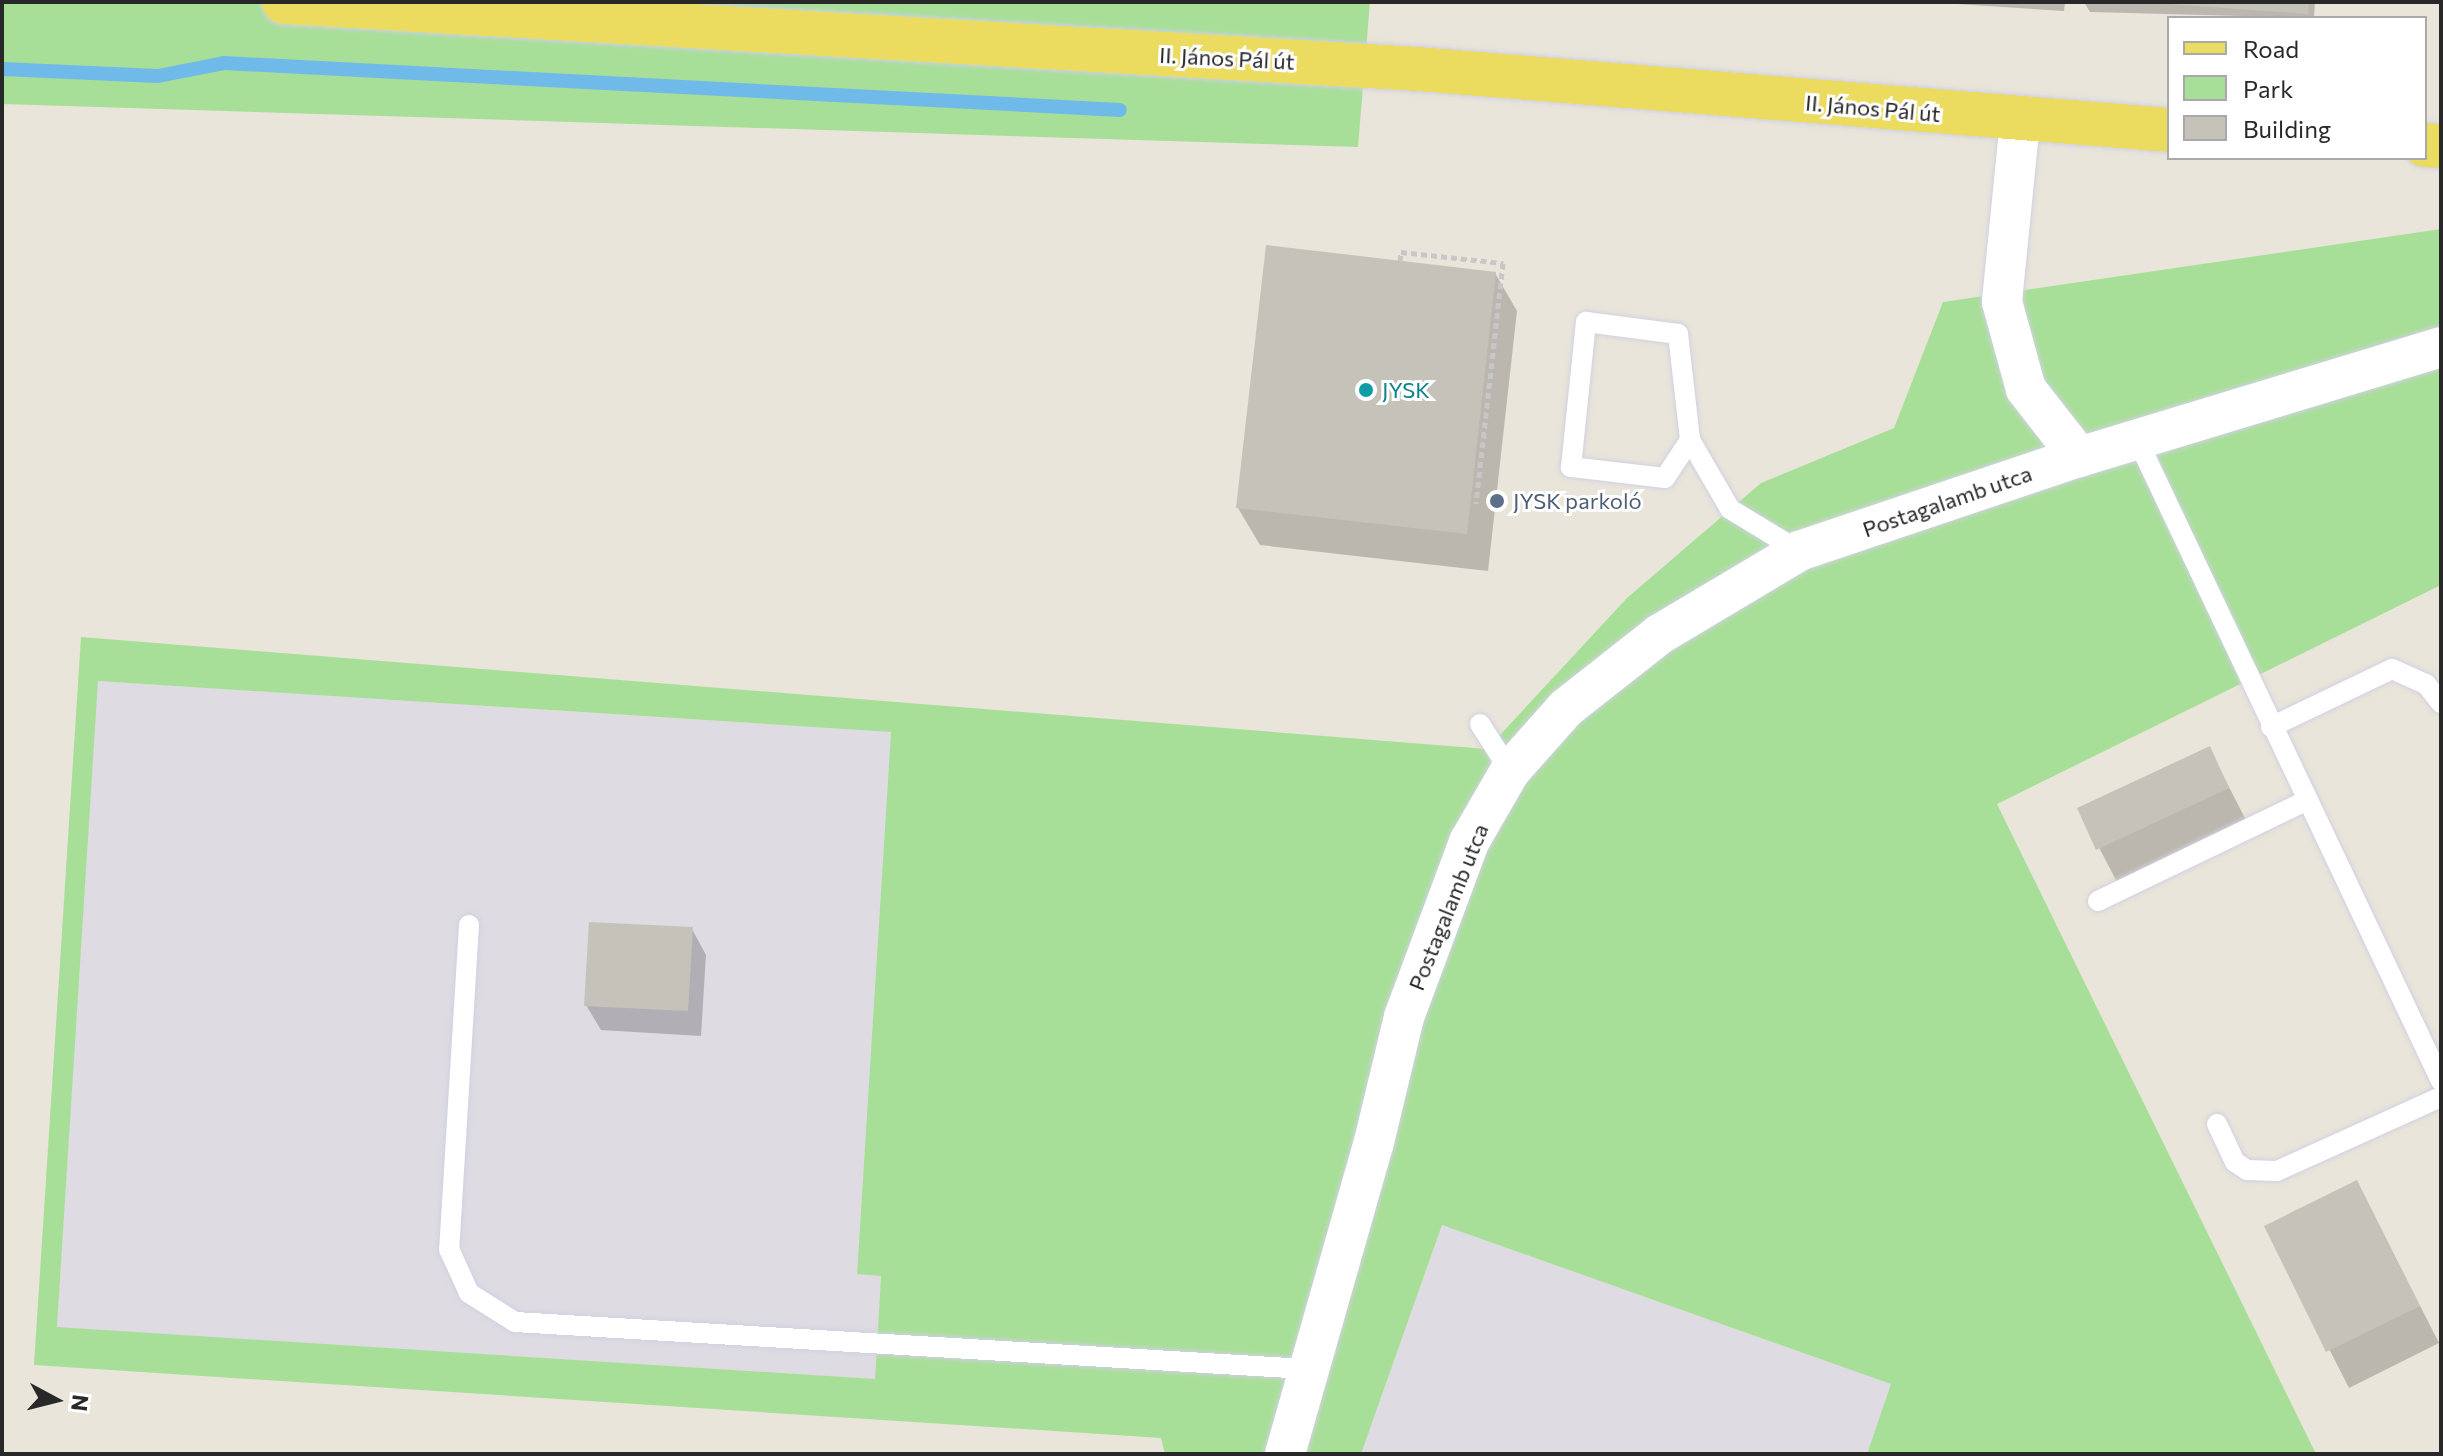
<!DOCTYPE html>
<html>
<head>
<meta charset="utf-8">
<style>
  body { margin:0 }
  #map { position:relative; width:2443px; height:1456px; overflow:hidden; background:#eae5da; font-family:Commissioner,sans-serif }
  div>[style] { position:absolute }
  [style*='--x'] { left:calc(var(--x)*1px); top:calc(var(--y)*1px); width:calc(var(--w)*1px); rotate:calc(var(--a)*1deg) }
  .industrial>* { inset:0; background:#dedbe3 }
  .green>* { inset:0; background:#a8df98 }
  .shadow>* { inset:0; background:#0003 }
  .stream>* { height:14px; margin:-7px; padding:0 7px; transform-origin:7px; border-radius:7px; background:#70bae9 }
  .building>* { inset:0; background:#c5c3b9 }
  .path>* { height:5px; margin-top:-2.5px; transform-origin:0; background:repeating-linear-gradient(90deg,#c7c7c7 0 6px,transparent 0 10px) }
  .roads { filter:drop-shadow(0 0 2px #d0d1e1) drop-shadow(0 0 2px #d0d1e1) }
  .service>* { height:20px; margin:-10px; padding:0 10px; transform-origin:10px; border-radius:10px; background:#fff }
  .minor>* { height:40px; margin:-20px; padding:0 20px; transform-origin:20px; border-radius:20px; background:#fff }
  .primary>* { height:44px; margin:-22px; padding:0 22px; transform-origin:22px; border-radius:22px; background:#ebdb5f }
  .dots>* { width:22px; height:22px; translate:-50% -50%; box-sizing:border-box; border:4px solid #fff; border-radius:50% }
  span { translate:-50% -50%; white-space:nowrap; text-align:center; line-height:1.15; -webkit-text-stroke:6px #fff; paint-order:stroke }
  .street-label { font-size:22px; color:#282828 }
  .culture-label { font-size:22px; color:#0d838f }
  .left { translate:0 -50%; text-align:left }
  .service-label { font-size:22px; color:#4e5e75 }
  .frame { position:absolute; inset:0; border:4px solid #282828; pointer-events:none }
  .legend { position:absolute; left:2167px; top:16px; width:260px; height:144px; box-sizing:border-box; background:#fff; border:2px solid #a9a9a9; margin:0; padding:10px 14px; list-style:none; font-size:24px; color:#282828 }
  .legend li { display:flex; align-items:center; gap:16px; height:40px }
  .legend b { width:40px; border:2px solid #a9a9a9 }
  .north { position:absolute; left:16px; top:1360px; width:80px; height:80px; -webkit-text-stroke:6px #fff; paint-order:stroke; rotate:97deg; font-size:22px; font-weight:700; line-height:32px; text-align:center; color:#282828 }
  .north::after { content:''; display:block; margin:auto; width:28px; height:36px; background:#282828; clip-path:polygon(50% 0,100% 100%,50% 72%,0 100%) }
</style>
</head>
<body>
<div id="map">
  <div class="industrial">
    <div style="clip-path:polygon(97px 681px,891px 732px,857px 1273px,881px 1275px,875px 1380px,57px 1328px)"></div>
    <div style="clip-path:polygon(1442px 1225px,1892px 1384px,1867px 1454px,1361px 1454px)"></div>
  </div>
  <div class="green">
    <div style="clip-path:polygon(2px 2px,1370px 2px,1358px 147px,2px 104px)"></div>
    <div style="clip-path:polygon(evenodd,2441px 229px,2441px 585px,1997px 804px,2316px 1454px,1867px 1454px,1891px 1384px,1442px 1225px,1361px 1454px,1165px 1454px,1161px 1438px,34px 1365px,81px 637px,1487px 749px,1627px 598px,1761px 483px,1894px 428px,1943px 302px,2441px 229px,98px 681px,891px 732px,857px 1274px,881px 1276px,875px 1379px,57px 1327px,98px 681px)"></div>
  </div>
  <div class="shadow">
    <div style="clip-path:polygon(1925px 2px,2065px 2px,2064px 11px)"></div>
    <div style="clip-path:polygon(2084px 2px,2315px 2px,2314px 18px,2090px 12px)"></div>
    <div style="clip-path:polygon(1495px 273px,1517px 311px,1488px 571px,1260px 545px,1238px 508px)"></div>
    <div style="clip-path:polygon(2209px 748px,2249px 826px,2119px 886px,2079px 809px)"></div>
    <div style="clip-path:polygon(692px 929px,706px 955px,701px 1036px,601px 1030px,586px 1005px)"></div>
    <div style="clip-path:polygon(2357px 1182px,2439px 1343px,2349px 1388px,2267px 1227px)"></div>
  </div>
  <div class="stream">
    <div style="--x:2;--y:69;--w:156;--a:2.6"></div>
    <div style="--x:158;--y:76;--w:67;--a:-11.1"></div>
    <div style="--x:224;--y:63;--w:897;--a:3"></div>
  </div>
  <div class="building">
    <div style="clip-path:polygon(2141px 2px,2309px 2px,2308px 14px)"></div>
    <div style="clip-path:polygon(1266px 245px,1496px 272px,1467px 534px,1236px 508px)"></div>
    <div style="clip-path:polygon(2210px 746px,2229px 788px,2096px 850px,2077px 808px)"></div>
    <div style="clip-path:polygon(589px 922px,693px 927px,688px 1011px,584px 1006px)"></div>
    <div style="clip-path:polygon(2357px 1180px,2420px 1306px,2326px 1352px,2264px 1226px)"></div>
  </div>
  <div class="path">
    <div style="--x:1400;--y:261;--w:9;--a:-84"></div>
    <div style="--x:1401;--y:252;--w:103;--a:6.2"></div>
    <div style="--x:1503;--y:263;--w:242;--a:96.4"></div>
  </div>
  <div class="roads">
    <div class="service">
      <div style="--x:2137;--y:439;--w:710;--a:64.66"></div>
      <div style="--x:1690;--y:440;--w:45;--a:123.3"></div>
      <div style="--x:1665;--y:478;--w:95;--a:-173.3"></div>
      <div style="--x:1571;--y:467;--w:146;--a:-84.1"></div>
      <div style="--x:1586;--y:322;--w:93;--a:7.4"></div>
      <div style="--x:1678;--y:334;--w:107;--a:83.5"></div>
      <div style="--x:1690;--y:440;--w:80;--a:59.9"></div>
      <div style="--x:1730;--y:509;--w:81;--a:31.3"></div>
      <div style="--x:1480;--y:724;--w:56;--a:57.4"></div>
      <div style="--x:2271;--y:727;--w:134;--a:-25.6"></div>
      <div style="--x:2392;--y:669;--w:37;--a:24"></div>
      <div style="--x:2426;--y:684;--w:24;--a:52"></div>
      <div style="--x:2098;--y:901;--w:231;--a:-25.7"></div>
      <div style="--x:469;--y:925;--w:325;--a:93.5"></div>
      <div style="--x:449;--y:1249;--w:48;--a:65.6"></div>
      <div style="--x:469;--y:1293;--w:54;--a:32.2"></div>
      <div style="--x:515;--y:1322;--w:793;--a:3.4"></div>
      <div style="--x:2217;--y:1124;--w:42;--a:64.7"></div>
      <div style="--x:2235;--y:1162;--w:14;--a:34"></div>
      <div style="--x:2247;--y:1170;--w:30;--a:2"></div>
      <div style="--x:2277;--y:1171;--w:180;--a:-24.3"></div>
    </div>
    <div class="minor">
      <div style="--x:2020;--y:121;--w:182;--a:95.7"></div>
      <div style="--x:2002;--y:302;--w:90;--a:74.6"></div>
      <div style="--x:2026;--y:389;--w:86;--a:52.1"></div>
      <div style="--x:1285;--y:1454;--w:324;--a:-74.1"></div>
      <div style="--x:1374;--y:1142;--w:129;--a:-76.5"></div>
      <div style="--x:1404;--y:1017;--w:187;--a:-69.6"></div>
      <div style="--x:1469;--y:842;--w:82;--a:-60"></div>
      <div style="--x:1510;--y:771;--w:84;--a:-48.4"></div>
      <div style="--x:1566;--y:708;--w:120;--a:-38.2"></div>
      <div style="--x:1660;--y:634;--w:162;--a:-30.8"></div>
      <div style="--x:1799;--y:551;--w:295;--a:-18.6"></div>
      <div style="--x:2079;--y:457;--w:378;--a:-16.9"></div>
    </div>
    <div class="primary">
      <div style="--x:284;--y:2;--w:1136;--a:3.38"></div>
      <div style="--x:1418;--y:69;--w:753;--a:4.64"></div>
      <div style="--x:2425;--y:145;--w:16;--a:4"></div>
    </div>
  </div>
  <div class="dots">
    <div style="left:1366px;top:390px;background:#0f9aa8"></div>
    <div style="left:1497px;top:501px;background:#5c6f8a"></div>
  </div>
  <div class="street-label">
    <span style="left:1227px;top:58px;rotate:3deg">II. János Pál út</span>
    <span style="left:1873px;top:108px;rotate:5deg">II. János Pál út</span>
    <span style="left:1947px;top:501px;rotate:-19deg">Postagalamb utca</span>
    <span style="left:1448px;top:907px;rotate:-68deg">Postagalamb utca</span>
  </div>
  <div class="culture-label">
    <span class="left" style="left:1382px;top:390px">JYSK</span>
  </div>
  <div class="service-label">
    <span class="left" style="left:1513px;top:501px">JYSK parkoló</span>
  </div>
  <div class="frame"></div>
  <ul class="legend">
  <li><b style="height:10px;background:#ebdb5f"></b>Road</li>
  <li><b style="height:22px;background:#a8df98"></b>Park</li>
  <li><b style="height:22px;background:#c5c3b9"></b>Building</li>
  </ul>
  <div class="north">N</div>
</div>
</body>
</html>
